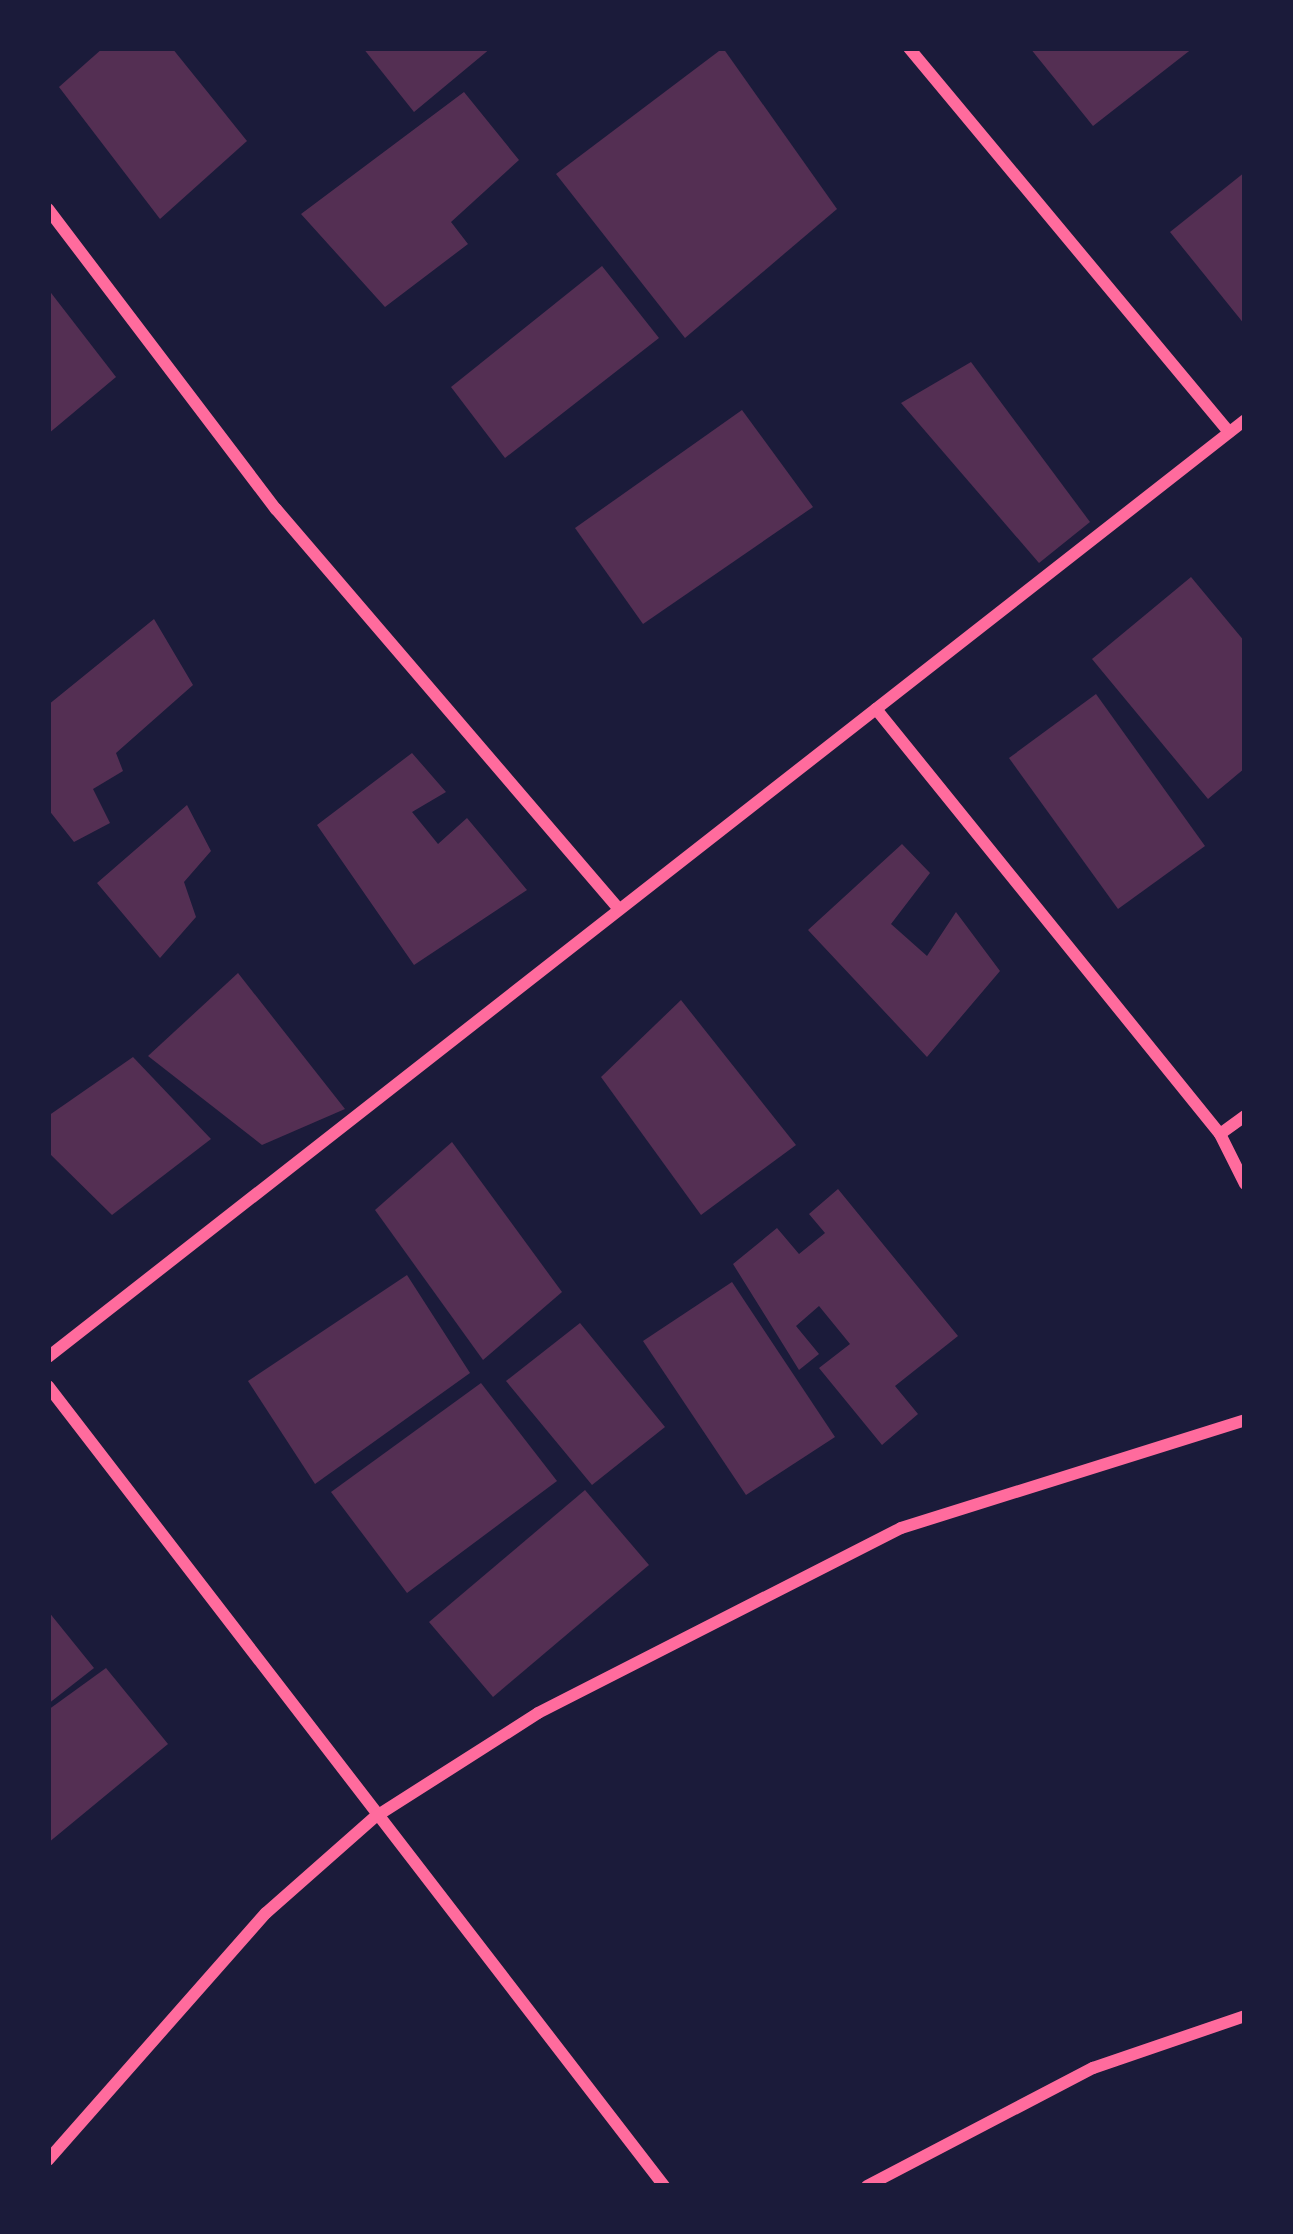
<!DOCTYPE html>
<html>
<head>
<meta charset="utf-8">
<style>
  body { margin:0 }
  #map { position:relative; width:1293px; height:2234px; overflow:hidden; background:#1b1b3a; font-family:Helvetica,sans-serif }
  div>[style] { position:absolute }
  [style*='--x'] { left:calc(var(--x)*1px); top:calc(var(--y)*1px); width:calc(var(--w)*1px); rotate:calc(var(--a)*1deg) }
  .building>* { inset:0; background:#542f53 }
  .minor>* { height:12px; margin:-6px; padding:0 6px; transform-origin:6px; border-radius:6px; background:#ff6b9d }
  span { translate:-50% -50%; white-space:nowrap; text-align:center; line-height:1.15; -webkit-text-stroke:9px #1b1b3a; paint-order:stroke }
  .frame { position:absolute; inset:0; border:51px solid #1b1b3a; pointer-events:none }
</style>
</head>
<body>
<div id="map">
  <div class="building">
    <div style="clip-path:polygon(103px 48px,172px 48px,247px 141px,160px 219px,59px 87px)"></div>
    <div style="clip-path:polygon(363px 48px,491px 48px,414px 112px)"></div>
    <div style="clip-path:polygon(723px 48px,837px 209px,685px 338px,556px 174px)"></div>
    <div style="clip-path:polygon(1030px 48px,1193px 48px,1093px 126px)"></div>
    <div style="clip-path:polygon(464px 92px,519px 160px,451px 222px,468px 244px,385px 307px,301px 214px)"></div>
    <div style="clip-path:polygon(1245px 172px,1245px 325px,1170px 232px)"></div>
    <div style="clip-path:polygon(602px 266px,659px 338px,505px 458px,451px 387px)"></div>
    <div style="clip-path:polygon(48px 289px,116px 377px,48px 434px)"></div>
    <div style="clip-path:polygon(971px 362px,1090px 522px,1039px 563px,901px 403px)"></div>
    <div style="clip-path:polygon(742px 410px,813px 507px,643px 624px,575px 528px)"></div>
    <div style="clip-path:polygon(1191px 577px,1245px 642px,1245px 768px,1208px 799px,1092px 659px)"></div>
    <div style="clip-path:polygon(154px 619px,193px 685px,116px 753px,123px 771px,93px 789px,110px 823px,74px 842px,48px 809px,48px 705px)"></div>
    <div style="clip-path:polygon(1096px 694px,1205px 846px,1118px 909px,1009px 758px)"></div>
    <div style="clip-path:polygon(412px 753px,446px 792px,412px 812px,438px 844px,467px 818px,527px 890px,414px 965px,317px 825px)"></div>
    <div style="clip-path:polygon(187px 805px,211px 851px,184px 882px,196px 917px,160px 958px,97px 883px)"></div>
    <div style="clip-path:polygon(902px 844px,930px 873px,891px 924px,927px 956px,956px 912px,1000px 971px,927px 1057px,808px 930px)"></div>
    <div style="clip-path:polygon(238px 973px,345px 1109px,262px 1145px,148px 1056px)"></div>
    <div style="clip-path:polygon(681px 1000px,796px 1145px,701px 1215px,601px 1077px)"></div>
    <div style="clip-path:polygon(133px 1057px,211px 1139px,112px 1215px,48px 1152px,48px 1116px)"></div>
    <div style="clip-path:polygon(452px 1142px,562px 1292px,483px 1360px,375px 1210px)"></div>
    <div style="clip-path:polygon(838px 1189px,958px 1336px,895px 1386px,918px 1414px,882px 1445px,819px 1368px,850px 1344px,819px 1306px,796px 1326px,819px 1354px,799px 1370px,733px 1264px,777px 1228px,799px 1254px,825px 1233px,809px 1214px)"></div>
    <div style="clip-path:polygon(407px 1275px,470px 1373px,315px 1484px,248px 1381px)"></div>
    <div style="clip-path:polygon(732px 1282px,835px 1437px,746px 1495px,643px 1341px)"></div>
    <div style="clip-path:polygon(580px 1323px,665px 1427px,592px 1485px,506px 1381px)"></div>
    <div style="clip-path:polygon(481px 1383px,557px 1481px,407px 1593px,331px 1492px)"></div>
    <div style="clip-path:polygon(585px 1490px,649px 1565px,493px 1697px,429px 1622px)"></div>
    <div style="clip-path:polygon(48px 1611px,94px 1668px,48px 1704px)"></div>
    <div style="clip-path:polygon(106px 1668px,168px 1744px,48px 1843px,48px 1710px)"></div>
  </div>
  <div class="minor">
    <div style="--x:909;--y:48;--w:500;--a:50.2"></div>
    <div style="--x:48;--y:209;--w:377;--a:52.8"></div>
    <div style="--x:276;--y:509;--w:526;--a:49.4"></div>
    <div style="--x:876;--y:709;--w:547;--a:51.01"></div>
    <div style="--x:1220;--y:1134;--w:56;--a:63.4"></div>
    <div style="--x:1220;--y:1134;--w:31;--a:-36"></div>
    <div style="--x:48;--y:1357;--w:1520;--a:-38.05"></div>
    <div style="--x:48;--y:1386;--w:1010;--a:52.4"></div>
    <div style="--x:48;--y:2160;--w:329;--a:-48.6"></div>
    <div style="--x:266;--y:1913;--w:145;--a:-41.4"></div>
    <div style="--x:375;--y:1817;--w:193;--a:-32.5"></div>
    <div style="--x:538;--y:1713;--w:407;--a:-27"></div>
    <div style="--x:901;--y:1528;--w:361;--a:-17.4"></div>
    <div style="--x:867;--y:2186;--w:255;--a:-27.6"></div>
    <div style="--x:1093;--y:2068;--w:161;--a:-18.9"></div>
  </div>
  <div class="frame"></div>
</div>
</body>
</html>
